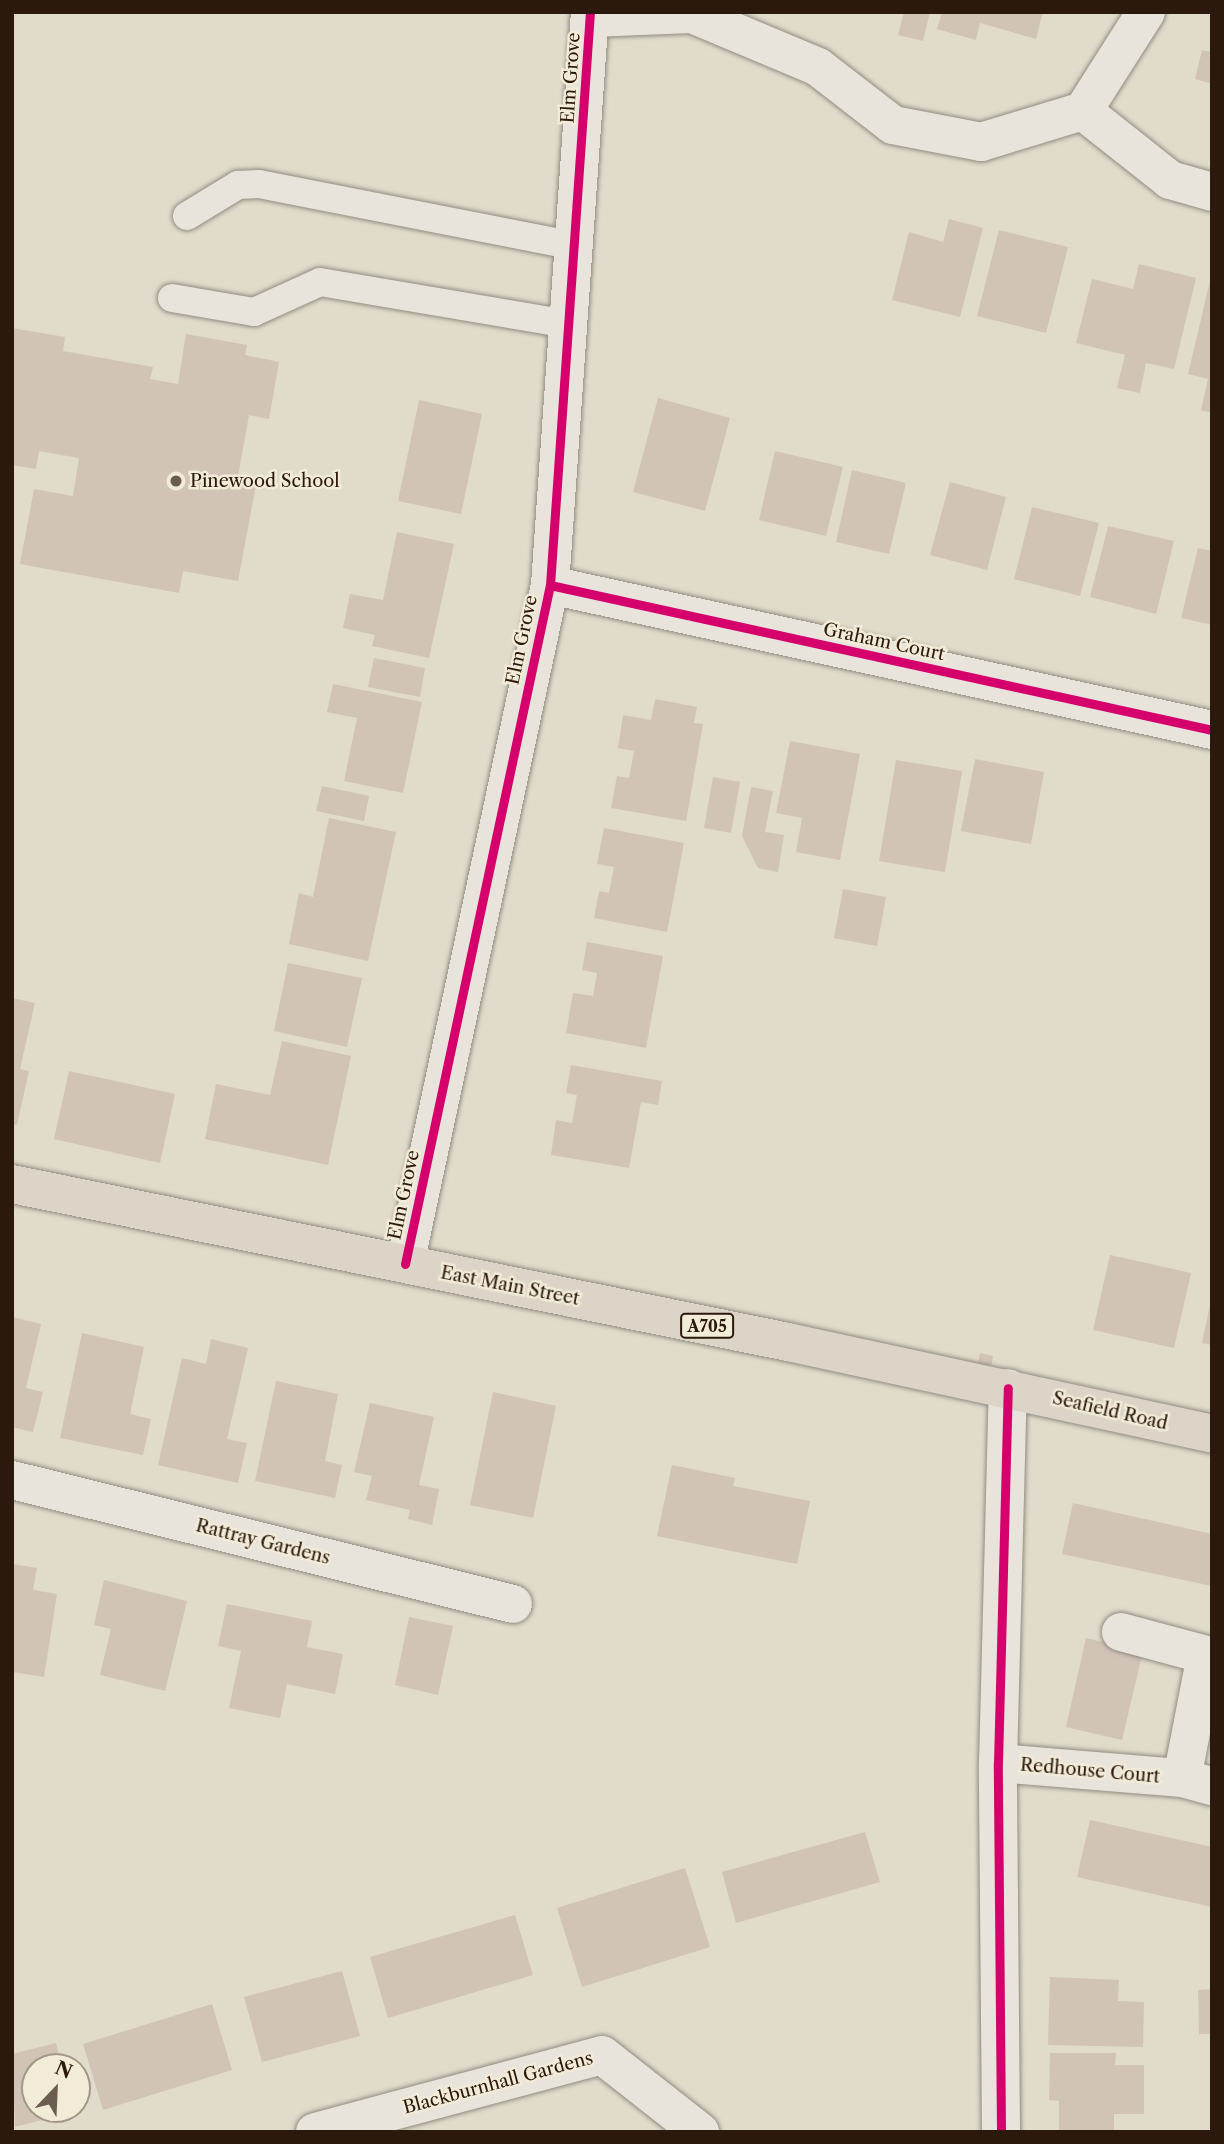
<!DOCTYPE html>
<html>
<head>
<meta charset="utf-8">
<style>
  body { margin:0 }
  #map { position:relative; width:1224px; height:2144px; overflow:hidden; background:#e0dbca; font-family:"Libre Caslon Text",serif }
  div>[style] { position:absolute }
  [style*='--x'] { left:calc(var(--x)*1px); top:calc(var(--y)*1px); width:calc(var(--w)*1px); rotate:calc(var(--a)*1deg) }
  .building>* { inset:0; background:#d2c3b7 }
  .roads { filter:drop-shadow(0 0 2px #918c81) drop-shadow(0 0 2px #918c81) }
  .service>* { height:28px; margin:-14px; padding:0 14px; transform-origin:14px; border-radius:14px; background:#e8e4dc }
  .minor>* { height:38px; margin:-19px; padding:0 19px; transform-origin:19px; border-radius:19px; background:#e8e4dc }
  .tertiary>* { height:38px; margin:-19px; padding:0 19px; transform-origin:19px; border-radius:19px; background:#e8e4dc }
  .primary>* { height:38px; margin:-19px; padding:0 19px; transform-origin:19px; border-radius:19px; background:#dbd4c7 }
  .cycleway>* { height:9px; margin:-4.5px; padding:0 4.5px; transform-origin:4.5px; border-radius:4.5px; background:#d6006c }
  .dots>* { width:19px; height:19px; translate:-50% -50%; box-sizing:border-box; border:4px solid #f1ebd7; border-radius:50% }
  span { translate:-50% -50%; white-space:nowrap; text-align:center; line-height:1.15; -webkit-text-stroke:5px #f1ebd7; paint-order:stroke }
  .shield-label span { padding:2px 5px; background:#f1ebd7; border:2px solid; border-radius:5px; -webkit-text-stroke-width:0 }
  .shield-label { font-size:16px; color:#2c190e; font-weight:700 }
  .street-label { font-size:18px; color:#2c190e }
  .poi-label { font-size:18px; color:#2c190e }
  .left { translate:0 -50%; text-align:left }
  .frame { position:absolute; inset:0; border:14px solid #2c190e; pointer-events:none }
  .north { position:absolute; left:21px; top:2053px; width:70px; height:70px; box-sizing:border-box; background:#f1ebd7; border:2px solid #a29787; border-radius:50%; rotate:23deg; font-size:19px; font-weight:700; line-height:28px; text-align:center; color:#2c190e }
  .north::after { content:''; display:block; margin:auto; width:24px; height:32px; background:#6b5d50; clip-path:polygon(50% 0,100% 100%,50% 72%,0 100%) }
</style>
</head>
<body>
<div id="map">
  <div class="building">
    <div style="clip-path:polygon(904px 12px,930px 12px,923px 41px,898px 35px)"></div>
    <div style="clip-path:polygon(942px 12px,1043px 12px,1036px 39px,980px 23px,976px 40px,937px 29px)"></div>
    <div style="clip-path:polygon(1202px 50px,1212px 52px,1212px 84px,1195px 79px)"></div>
    <div style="clip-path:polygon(949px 219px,983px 228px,960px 317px,892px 300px,909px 232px,943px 242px)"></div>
    <div style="clip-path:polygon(999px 230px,1068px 247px,1046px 333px,977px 316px)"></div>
    <div style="clip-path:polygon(1139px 264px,1196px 278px,1174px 369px,1146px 363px,1140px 393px,1117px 388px,1125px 355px,1076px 343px,1092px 279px,1133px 289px)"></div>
    <div style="clip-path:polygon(1210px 281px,1212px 282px,1212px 413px,1201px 410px,1208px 379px,1188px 374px)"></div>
    <div style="clip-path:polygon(12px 328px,65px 337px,63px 351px,153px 367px,150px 379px,178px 384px,186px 334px,247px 345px,245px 355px,279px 362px,269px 419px,249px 415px,237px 482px,256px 485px,238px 581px,183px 571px,179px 593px,20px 564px,34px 489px,73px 496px,79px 458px,39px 451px,36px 469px,12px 465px)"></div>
    <div style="clip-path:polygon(658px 398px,730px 418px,705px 511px,633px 492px)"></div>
    <div style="clip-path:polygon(419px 400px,482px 414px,461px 514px,398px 501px)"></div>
    <div style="clip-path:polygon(775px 451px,843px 467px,826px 536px,759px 520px)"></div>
    <div style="clip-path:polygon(852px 470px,906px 483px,889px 554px,836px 542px)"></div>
    <div style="clip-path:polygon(950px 482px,1006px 497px,987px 570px,930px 555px)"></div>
    <div style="clip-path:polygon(1032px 507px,1099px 523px,1080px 596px,1014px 579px)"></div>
    <div style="clip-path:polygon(1108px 526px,1174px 541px,1156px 614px,1090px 597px)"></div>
    <div style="clip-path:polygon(397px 532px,454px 544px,429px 658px,372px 646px,375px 635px,343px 628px,350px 594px,383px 600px)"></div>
    <div style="clip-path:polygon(1198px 548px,1212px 551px,1212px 625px,1181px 618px)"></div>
    <div style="clip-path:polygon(374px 658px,425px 668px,420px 697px,368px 687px)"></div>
    <div style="clip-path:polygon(333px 684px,422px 702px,403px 793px,344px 781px,357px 718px,327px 712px)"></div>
    <div style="clip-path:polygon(655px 699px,697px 707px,694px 723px,703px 724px,686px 821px,611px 808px,617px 776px,629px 778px,634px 751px,618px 748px,623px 715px,651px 720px)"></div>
    <div style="clip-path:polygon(790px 741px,860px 754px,840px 860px,796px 852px,802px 818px,776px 813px)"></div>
    <div style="clip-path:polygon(975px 759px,1044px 772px,1031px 844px,961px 831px)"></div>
    <div style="clip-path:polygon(896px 760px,962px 771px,945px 872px,879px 861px)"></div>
    <div style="clip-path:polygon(713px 777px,740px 782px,731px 833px,704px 828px)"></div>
    <div style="clip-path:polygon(322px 786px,369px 796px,364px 821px,316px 811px)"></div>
    <div style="clip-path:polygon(751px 787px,773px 791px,765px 832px,784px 835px,778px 872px,758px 868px,742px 836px)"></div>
    <div style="clip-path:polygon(329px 818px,396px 832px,368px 961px,289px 944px,299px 893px,313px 897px)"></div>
    <div style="clip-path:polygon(604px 828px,684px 843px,667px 932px,594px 918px,599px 891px,609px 893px,614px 867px,597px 864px)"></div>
    <div style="clip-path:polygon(843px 889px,886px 897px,877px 946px,834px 938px)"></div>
    <div style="clip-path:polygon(587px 942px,663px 956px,646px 1048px,566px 1033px,573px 993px,593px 996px,597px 973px,582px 970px)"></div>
    <div style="clip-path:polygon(288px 963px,362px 978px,347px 1047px,274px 1031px)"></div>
    <div style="clip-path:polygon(12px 998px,35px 1003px,20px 1069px,29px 1071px,17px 1125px,12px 1124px)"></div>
    <div style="clip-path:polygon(282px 1041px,351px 1056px,328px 1165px,205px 1139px,216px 1084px,270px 1095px)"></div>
    <div style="clip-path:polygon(571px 1065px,662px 1081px,658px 1105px,641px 1102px,629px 1168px,551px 1155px,556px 1120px,572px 1123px,577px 1095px,566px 1093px)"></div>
    <div style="clip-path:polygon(69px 1071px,175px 1094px,160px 1163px,54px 1139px)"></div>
    <div style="clip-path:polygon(1110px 1255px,1191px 1273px,1174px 1348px,1093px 1330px)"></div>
    <div style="clip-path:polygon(1211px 1300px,1212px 1300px,1212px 1345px,1202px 1343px)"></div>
    <div style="clip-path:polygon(12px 1317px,41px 1324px,26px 1388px,43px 1392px,33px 1432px,12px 1427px)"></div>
    <div style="clip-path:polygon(82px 1333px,144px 1347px,130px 1414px,151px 1419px,143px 1455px,60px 1438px)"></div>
    <div style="clip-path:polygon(211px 1339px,248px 1348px,227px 1439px,247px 1443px,238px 1483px,158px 1465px,182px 1358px,206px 1364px)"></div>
    <div style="clip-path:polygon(980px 1353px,993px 1356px,991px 1366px,978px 1363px)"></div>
    <div style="clip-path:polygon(276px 1381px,338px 1394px,325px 1461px,342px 1465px,335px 1498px,255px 1481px)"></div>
    <div style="clip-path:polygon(493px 1392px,556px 1406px,533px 1518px,470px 1505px)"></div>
    <div style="clip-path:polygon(370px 1403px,434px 1417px,419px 1485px,439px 1489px,432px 1525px,408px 1519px,410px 1510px,366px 1500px,372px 1476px,354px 1472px)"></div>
    <div style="clip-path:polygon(672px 1465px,735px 1478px,733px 1486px,810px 1501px,797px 1564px,657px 1536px)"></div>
    <div style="clip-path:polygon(1073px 1503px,1212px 1534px,1212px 1586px,1062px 1554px)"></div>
    <div style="clip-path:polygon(12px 1564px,37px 1568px,33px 1590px,57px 1594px,44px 1677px,12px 1672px)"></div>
    <div style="clip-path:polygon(104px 1580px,187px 1601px,165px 1691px,100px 1675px,111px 1629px,94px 1625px)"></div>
    <div style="clip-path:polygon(227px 1604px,312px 1621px,307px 1647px,343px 1654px,335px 1694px,287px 1684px,280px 1718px,229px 1708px,241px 1651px,218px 1646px)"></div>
    <div style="clip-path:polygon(409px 1617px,453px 1626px,438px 1695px,395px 1685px)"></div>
    <div style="clip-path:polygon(1086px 1638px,1143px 1651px,1122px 1740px,1066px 1727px)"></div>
    <div style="clip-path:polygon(1090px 1820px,1212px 1847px,1212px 1907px,1077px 1877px)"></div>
    <div style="clip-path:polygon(865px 1832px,880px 1882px,736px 1923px,722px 1872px)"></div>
    <div style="clip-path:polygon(685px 1868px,710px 1947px,582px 1987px,557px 1908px)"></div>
    <div style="clip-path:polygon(515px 1915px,533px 1975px,388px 2018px,370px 1957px)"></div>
    <div style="clip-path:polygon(342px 1971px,360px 2036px,262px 2062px,244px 1997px)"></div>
    <div style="clip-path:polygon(1050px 1977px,1119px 1980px,1118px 2001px,1144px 2002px,1143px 2047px,1048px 2045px)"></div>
    <div style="clip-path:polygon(1212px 1989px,1212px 2034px,1199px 2034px,1198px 1990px)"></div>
    <div style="clip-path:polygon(212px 2004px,232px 2070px,103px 2110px,83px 2044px)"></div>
    <div style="clip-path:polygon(56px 2043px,62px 2067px,35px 2067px,35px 2109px,73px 2112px,15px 2127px,12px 2054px)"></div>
    <div style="clip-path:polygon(1050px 2053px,1116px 2053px,1115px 2065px,1144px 2065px,1144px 2114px,1114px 2114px,1114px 2132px,1059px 2132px,1059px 2101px,1049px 2100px)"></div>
  </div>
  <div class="roads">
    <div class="service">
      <div style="--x:187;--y:216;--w:60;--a:-31.3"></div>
      <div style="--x:238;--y:185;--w:21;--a:-3"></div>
      <div style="--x:259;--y:184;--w:321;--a:11.1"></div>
      <div style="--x:172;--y:298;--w:83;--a:9.7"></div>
      <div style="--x:254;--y:312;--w:72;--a:-24.4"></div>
      <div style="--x:320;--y:282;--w:253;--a:9.6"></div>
    </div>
    <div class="minor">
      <div style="--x:591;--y:18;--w:101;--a:-2.3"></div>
      <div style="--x:692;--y:14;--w:137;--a:22.8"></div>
      <div style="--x:818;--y:67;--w:95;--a:37.7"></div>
      <div style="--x:893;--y:125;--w:90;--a:10.9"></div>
      <div style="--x:981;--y:142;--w:107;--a:-16.9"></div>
      <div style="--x:1083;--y:111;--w:117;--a:-57.5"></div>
      <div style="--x:1083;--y:111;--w:111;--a:38.4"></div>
      <div style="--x:1170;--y:180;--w:44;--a:15.9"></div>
      <div style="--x:550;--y:585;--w:678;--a:12.35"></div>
      <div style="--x:12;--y:1480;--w:516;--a:13.9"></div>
      <div style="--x:1121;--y:1632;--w:88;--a:15.1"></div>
      <div style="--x:1206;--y:1655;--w:125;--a:101"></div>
      <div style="--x:998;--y:1763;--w:185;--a:4.7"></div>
      <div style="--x:1182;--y:1778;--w:31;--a:15"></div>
      <div style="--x:315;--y:2132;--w:297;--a:-15"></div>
      <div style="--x:602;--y:2055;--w:125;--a:38.2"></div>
    </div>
    <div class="tertiary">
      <div style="--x:405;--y:1264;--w:694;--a:-77.95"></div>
      <div style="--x:550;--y:585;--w:574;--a:-86.01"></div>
      <div style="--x:1001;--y:2132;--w:369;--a:-90.5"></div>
      <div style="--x:998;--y:1763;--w:375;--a:-88.5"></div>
    </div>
    <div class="primary">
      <div style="--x:12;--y:1184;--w:792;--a:11.51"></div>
      <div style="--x:788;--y:1342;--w:434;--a:12.2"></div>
    </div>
  </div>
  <div class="cycleway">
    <div style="--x:550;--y:585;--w:678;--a:12.35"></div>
    <div style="--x:405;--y:1264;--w:694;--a:-77.95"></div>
    <div style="--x:550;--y:585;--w:574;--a:-86.01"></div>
    <div style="--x:1001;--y:2132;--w:369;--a:-90.5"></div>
    <div style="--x:998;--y:1763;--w:375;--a:-88.5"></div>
  </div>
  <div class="dots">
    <div style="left:176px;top:481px;background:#6b5d50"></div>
  </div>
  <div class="shield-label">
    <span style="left:707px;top:1326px">A705</span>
  </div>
  <div class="street-label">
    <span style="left:571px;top:78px;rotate:-86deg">Elm Grove</span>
    <span style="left:522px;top:640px;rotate:-78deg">Elm Grove</span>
    <span style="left:884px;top:642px;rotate:12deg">Graham Court</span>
    <span style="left:404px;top:1195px;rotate:-78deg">Elm Grove</span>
    <span style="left:510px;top:1286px;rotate:11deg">East Main Street</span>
    <span style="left:1110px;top:1411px;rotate:13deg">Seafield Road</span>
    <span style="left:263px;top:1542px;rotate:14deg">Rattray Gardens</span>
    <span style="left:1090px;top:1771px;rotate:5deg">Redhouse Court</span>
    <span style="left:498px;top:2083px;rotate:-15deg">Blackburnhall Gardens</span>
  </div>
  <div class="poi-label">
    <span class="left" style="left:190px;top:481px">Pinewood School</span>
  </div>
  <div class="frame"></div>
  <div class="north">N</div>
</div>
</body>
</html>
